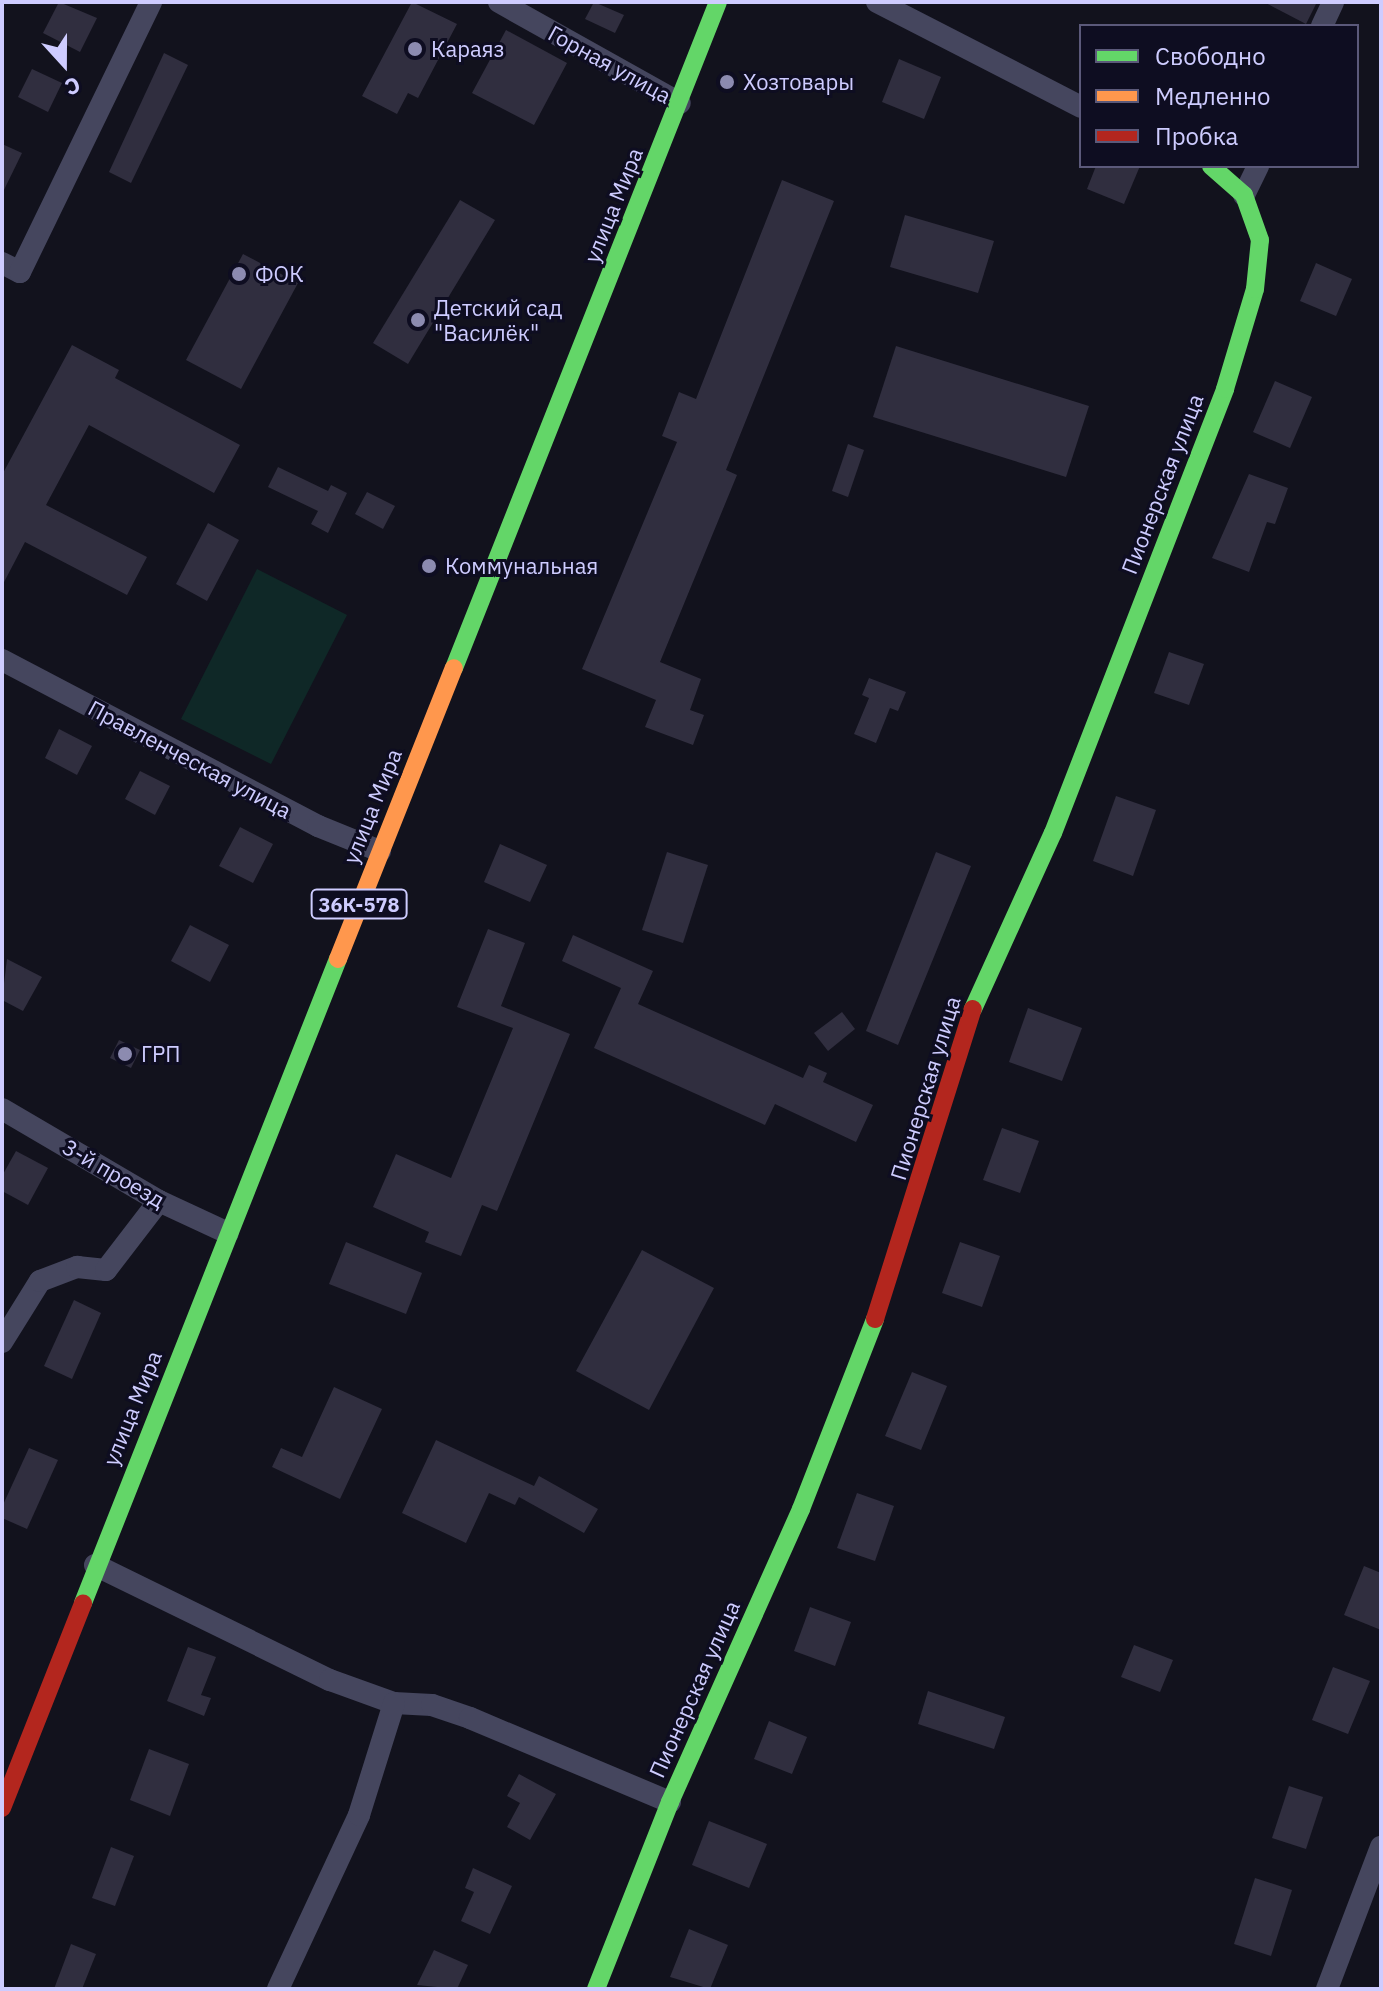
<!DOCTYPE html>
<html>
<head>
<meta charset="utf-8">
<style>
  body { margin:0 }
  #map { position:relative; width:1383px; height:1991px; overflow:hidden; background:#12121d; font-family:"IBM Plex Sans",sans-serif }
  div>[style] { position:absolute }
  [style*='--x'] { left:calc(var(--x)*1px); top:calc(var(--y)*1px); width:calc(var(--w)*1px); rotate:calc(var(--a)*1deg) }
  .green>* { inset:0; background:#0f2827 }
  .building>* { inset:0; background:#302e3f }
  .street>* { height:22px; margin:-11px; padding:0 11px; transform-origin:11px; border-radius:11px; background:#45465e }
  .fast>* { height:18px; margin:-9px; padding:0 9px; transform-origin:9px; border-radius:9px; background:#63d668 }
  .slow>* { height:18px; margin:-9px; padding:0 9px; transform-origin:9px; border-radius:9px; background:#ff974d }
  .jam>* { height:18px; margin:-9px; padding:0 9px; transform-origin:9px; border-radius:9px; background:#b3261e }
  .dots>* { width:22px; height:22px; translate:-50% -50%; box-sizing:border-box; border:4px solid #0e0d21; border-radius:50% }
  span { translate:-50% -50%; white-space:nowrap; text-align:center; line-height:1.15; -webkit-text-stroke:6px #0e0d21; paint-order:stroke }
  .shield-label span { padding:2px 6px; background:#0e0d21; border:2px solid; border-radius:6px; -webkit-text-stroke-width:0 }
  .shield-label { font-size:20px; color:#ceccff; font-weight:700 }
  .poi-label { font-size:22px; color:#ceccff }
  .left { translate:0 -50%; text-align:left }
  .street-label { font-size:22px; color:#ceccff }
  .frame { position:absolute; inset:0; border:4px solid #ceccff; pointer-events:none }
  .legend { position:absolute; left:1079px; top:24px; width:280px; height:144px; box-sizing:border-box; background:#0e0d21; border:2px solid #5b597a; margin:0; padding:10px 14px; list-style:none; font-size:24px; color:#ceccff }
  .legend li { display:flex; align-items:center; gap:16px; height:40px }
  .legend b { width:40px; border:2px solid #5b597a }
  .north { position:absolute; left:24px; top:24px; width:80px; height:80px; -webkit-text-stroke:6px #0e0d21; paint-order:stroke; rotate:159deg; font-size:22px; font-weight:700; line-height:32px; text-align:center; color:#ceccff }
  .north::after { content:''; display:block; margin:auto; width:28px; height:36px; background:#ceccff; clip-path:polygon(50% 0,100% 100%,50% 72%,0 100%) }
</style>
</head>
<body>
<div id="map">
  <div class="green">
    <div style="clip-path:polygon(257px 569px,347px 615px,271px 764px,181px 719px)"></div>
  </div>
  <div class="building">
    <div style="clip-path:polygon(59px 2px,97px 18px,80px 52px,43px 33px)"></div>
    <div style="clip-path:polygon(412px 2px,457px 24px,418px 98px,408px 93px,397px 114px,362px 96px)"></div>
    <div style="clip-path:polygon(594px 2px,624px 15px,615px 33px,585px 19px)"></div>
    <div style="clip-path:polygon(1264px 2px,1317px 2px,1306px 24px)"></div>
    <div style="clip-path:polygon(506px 30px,567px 63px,534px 125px,472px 93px)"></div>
    <div style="clip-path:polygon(164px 53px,188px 65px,131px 183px,109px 172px)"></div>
    <div style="clip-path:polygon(899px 59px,941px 77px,924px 119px,882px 102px)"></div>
    <div style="clip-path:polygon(32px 69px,62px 83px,48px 112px,18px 97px)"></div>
    <div style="clip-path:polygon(2px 144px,22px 153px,2px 194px)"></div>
    <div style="clip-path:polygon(1096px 166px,1140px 166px,1124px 204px,1087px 189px)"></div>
    <div style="clip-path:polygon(782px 180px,834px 201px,726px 470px,737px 475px,660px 662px,701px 679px,690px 710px,704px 715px,693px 745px,645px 727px,656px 700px,582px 669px,677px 442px,662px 436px,679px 392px,696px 399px)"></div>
    <div style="clip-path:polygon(460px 200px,495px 220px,408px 364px,373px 343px)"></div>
    <div style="clip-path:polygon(905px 215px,994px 241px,978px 293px,890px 267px)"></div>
    <div style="clip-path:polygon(243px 254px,298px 283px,241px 389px,186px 360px)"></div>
    <div style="clip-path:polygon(1316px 263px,1352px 279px,1336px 316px,1300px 301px)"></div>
    <div style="clip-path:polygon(72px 345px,119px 370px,115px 378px,240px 445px,214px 493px,89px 425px,46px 505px,147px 557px,127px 595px,25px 542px,2px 586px,2px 475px)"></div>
    <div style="clip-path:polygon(896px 346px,1089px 406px,1066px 477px,873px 417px)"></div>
    <div style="clip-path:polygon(1275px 381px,1312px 397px,1290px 448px,1253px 432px)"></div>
    <div style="clip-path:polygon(848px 444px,864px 450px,848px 497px,832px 491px)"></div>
    <div style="clip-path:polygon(278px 467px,328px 491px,331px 485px,347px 493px,328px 533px,311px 524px,318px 511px,268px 487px)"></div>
    <div style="clip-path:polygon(1249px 474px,1288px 488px,1275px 524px,1267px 522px,1249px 572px,1212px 558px)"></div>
    <div style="clip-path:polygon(367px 492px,395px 506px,383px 529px,355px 514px)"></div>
    <div style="clip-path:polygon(208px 523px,239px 540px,207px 601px,176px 584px)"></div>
    <div style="clip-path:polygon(1169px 652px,1204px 664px,1189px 705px,1154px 693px)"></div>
    <div style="clip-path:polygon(869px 678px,906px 692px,898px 711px,890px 708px,876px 743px,854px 734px,869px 698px,862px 695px)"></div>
    <div style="clip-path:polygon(59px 729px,92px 746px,77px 775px,45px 758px)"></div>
    <div style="clip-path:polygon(140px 771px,170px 786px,155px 815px,125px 799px)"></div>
    <div style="clip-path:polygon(1116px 796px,1156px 810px,1133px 876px,1093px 861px)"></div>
    <div style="clip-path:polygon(240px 827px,273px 844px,253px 883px,219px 866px)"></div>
    <div style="clip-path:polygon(500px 844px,547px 865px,530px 902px,484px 882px)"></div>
    <div style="clip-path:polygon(667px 852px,708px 865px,683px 943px,642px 930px)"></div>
    <div style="clip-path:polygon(936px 852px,971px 866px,898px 1045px,866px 1031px)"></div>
    <div style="clip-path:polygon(190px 925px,229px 945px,210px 982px,171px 961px)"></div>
    <div style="clip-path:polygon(488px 929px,525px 943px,501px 1006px,570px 1034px,497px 1211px,482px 1205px,461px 1256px,425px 1242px,429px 1232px,373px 1207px,396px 1154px,451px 1178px,513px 1028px,457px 1007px)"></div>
    <div style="clip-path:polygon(573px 935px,653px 971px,638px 1004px,803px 1078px,809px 1065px,827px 1073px,823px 1082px,873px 1105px,856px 1142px,775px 1104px,765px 1125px,594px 1048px,621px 988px,562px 961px)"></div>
    <div style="clip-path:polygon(7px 959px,42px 977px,23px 1011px,2px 1000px)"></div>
    <div style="clip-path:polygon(1028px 1008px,1082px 1028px,1062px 1081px,1009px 1062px)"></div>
    <div style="clip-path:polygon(842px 1012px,855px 1029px,828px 1051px,814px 1033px)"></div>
    <div style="clip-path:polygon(119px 1040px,140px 1050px,131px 1068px,110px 1058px)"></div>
    <div style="clip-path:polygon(1002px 1128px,1039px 1141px,1020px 1193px,983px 1180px)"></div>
    <div style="clip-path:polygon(16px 1151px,48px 1168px,28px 1205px,2px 1191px,2px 1176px)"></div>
    <div style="clip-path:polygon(346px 1242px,422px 1273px,406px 1314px,329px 1284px)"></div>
    <div style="clip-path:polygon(960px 1242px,1000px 1256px,982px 1307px,942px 1293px)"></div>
    <div style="clip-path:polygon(642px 1250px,714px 1288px,649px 1410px,576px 1371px)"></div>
    <div style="clip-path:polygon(74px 1300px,101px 1313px,72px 1379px,44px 1366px)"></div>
    <div style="clip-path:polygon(912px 1372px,947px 1386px,921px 1450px,885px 1436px)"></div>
    <div style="clip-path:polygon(334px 1387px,382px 1409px,340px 1499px,272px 1467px,281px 1448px,302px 1457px)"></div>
    <div style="clip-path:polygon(436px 1440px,534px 1486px,539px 1476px,598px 1509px,584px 1533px,519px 1497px,515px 1505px,489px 1493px,466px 1543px,402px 1513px)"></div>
    <div style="clip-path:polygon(29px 1448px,58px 1460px,27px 1529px,2px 1518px,2px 1507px)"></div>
    <div style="clip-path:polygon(857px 1493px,894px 1506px,875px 1561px,837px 1548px)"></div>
    <div style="clip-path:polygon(1364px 1566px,1381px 1573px,1381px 1630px,1344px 1615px)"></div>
    <div style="clip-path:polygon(810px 1607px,851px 1622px,835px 1666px,794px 1651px)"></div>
    <div style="clip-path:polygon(1134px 1645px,1173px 1660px,1160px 1692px,1121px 1677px)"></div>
    <div style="clip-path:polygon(188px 1647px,216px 1657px,201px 1695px,211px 1698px,204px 1716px,167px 1701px)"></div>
    <div style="clip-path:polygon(1333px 1667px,1370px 1681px,1348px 1734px,1312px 1720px)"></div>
    <div style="clip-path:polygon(928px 1691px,1005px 1717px,994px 1749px,918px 1724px)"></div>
    <div style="clip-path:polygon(769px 1721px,807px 1737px,792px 1774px,754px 1759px)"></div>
    <div style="clip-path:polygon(149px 1749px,189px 1764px,170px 1816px,130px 1800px)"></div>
    <div style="clip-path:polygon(519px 1774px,556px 1794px,530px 1840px,507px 1827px,520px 1803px,507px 1796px)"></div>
    <div style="clip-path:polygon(1289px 1786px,1323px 1797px,1306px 1849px,1272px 1838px)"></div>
    <div style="clip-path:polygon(709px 1821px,767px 1844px,749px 1888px,692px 1865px)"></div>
    <div style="clip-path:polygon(111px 1847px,134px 1856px,115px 1906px,92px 1898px)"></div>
    <div style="clip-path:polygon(473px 1868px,512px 1886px,490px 1934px,461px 1921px,474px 1892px,465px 1888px)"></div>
    <div style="clip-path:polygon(1255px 1878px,1292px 1890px,1271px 1956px,1234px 1944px)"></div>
    <div style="clip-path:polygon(689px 1929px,728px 1945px,710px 1989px,670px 1977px)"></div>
    <div style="clip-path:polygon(71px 1944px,96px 1954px,82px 1989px,54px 1989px)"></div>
    <div style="clip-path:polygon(434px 1950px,468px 1965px,457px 1989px,417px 1985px)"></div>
  </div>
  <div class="street">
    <div style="--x:499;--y:2;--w:207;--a:29.2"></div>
    <div style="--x:877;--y:2;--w:229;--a:27.2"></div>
    <div style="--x:1322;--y:26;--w:26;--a:-65"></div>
    <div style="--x:1244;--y:195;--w:32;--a:-64"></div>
    <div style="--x:2;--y:263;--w:20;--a:27"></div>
    <div style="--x:20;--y:272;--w:300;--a:-64.1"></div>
    <div style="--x:2;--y:660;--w:357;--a:27.7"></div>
    <div style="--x:318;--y:826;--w:67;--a:22"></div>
    <div style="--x:2;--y:1109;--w:182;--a:30.4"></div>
    <div style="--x:159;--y:1201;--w:76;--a:24.9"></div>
    <div style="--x:2;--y:1342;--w:72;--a:-58.1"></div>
    <div style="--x:40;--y:1281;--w:40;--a:-21"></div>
    <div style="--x:77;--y:1267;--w:29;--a:6"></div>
    <div style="--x:106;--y:1270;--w:87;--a:-52.5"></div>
    <div style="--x:95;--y:1565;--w:262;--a:26.1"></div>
    <div style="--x:330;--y:1680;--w:68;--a:19.8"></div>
    <div style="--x:394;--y:1703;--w:38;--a:3"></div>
    <div style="--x:432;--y:1705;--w:40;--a:18.9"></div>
    <div style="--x:470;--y:1718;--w:217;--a:22.8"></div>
    <div style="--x:278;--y:1989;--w:192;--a:-65"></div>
    <div style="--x:359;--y:1815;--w:117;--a:-72.6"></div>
    <div style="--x:1327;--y:1989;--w:152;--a:-69.2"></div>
  </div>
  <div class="fast">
    <div style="--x:454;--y:668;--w:716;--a:-68.38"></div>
    <div style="--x:973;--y:1009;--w:193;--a:-65.6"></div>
    <div style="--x:1053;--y:833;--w:476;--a:-68.8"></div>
    <div style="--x:1225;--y:389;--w:104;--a:-73.3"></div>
    <div style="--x:1255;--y:289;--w:49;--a:-84.2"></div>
    <div style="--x:1260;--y:240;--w:48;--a:-109.6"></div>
    <div style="--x:1244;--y:195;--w:44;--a:-138.7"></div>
    <div style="--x:83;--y:1603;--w:693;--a:-68.4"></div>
    <div style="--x:596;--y:1989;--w:201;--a:-68.4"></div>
    <div style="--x:670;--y:1802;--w:321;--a:-65.9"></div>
    <div style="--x:801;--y:1509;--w:204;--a:-68.7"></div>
  </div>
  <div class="slow">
    <div style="--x:338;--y:959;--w:313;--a:-68.3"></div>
  </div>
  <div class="jam">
    <div style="--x:875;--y:1319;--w:325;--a:-72.5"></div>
    <div style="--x:2;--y:1808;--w:220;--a:-68.4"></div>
  </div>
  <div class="dots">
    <div style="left:415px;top:49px;background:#8c8bb0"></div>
    <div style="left:727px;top:82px;background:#8c8bb0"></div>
    <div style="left:239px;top:274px;background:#8c8bb0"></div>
    <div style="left:418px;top:320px;background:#8c8bb0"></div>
    <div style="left:429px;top:566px;background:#8c8bb0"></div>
    <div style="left:125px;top:1054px;background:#8c8bb0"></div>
  </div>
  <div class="shield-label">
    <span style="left:359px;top:904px">36К-578</span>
  </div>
  <div class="poi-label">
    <span class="left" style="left:431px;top:49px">Караяз</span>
    <span class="left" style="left:743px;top:82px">Хозтовары</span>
    <span class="left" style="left:255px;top:274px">ФОК</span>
    <span class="left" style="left:434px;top:320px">Детский сад<br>"Василёк"</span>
    <span class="left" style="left:445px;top:566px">Коммунальная</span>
    <span class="left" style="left:141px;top:1054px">ГРП</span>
  </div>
  <div class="street-label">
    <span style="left:610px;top:64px;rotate:29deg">Горная улица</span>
    <span style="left:613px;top:205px;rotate:-68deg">улица Мира</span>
    <span style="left:1162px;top:484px;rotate:-69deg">Пионерская улица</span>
    <span style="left:190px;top:759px;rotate:28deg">Правленческая улица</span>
    <span style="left:372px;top:806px;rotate:-68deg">улица Мира</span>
    <span style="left:925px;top:1088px;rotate:-73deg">Пионерская улица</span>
    <span style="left:114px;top:1173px;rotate:30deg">3-й проезд</span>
    <span style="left:132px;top:1408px;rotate:-68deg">улица Мира</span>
    <span style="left:694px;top:1689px;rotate:-66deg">Пионерская улица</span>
  </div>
  <div class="frame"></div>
  <ul class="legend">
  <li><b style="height:10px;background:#63d668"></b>Свободно</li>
  <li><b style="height:10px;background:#ff974d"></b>Медленно</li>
  <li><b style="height:10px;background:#b3261e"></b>Пробка</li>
  </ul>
  <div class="north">С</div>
</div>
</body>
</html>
